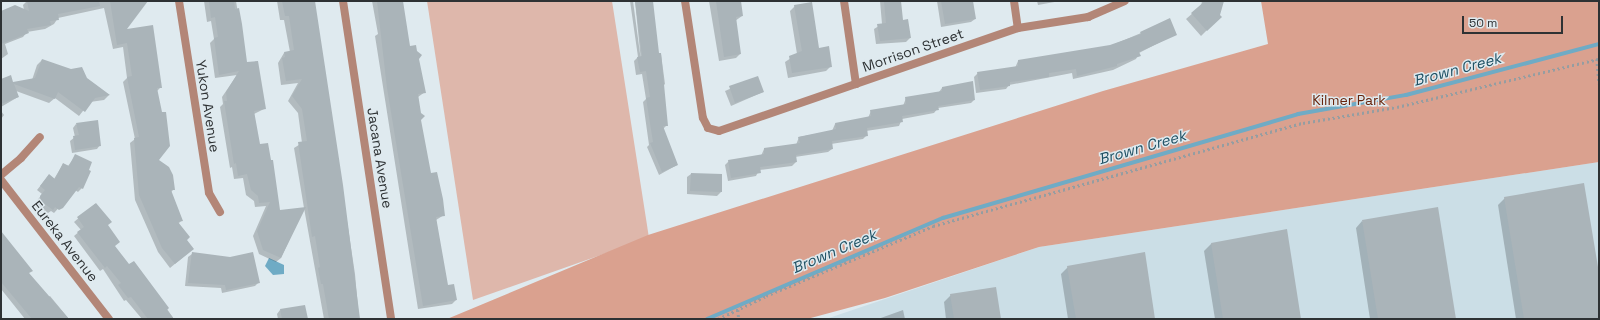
<!DOCTYPE html>
<html>
<head>
<meta charset="utf-8">
<style>
  body { margin:0 }
  #map { position:relative; width:1600px; height:320px; overflow:hidden; background:#dfeaef; font-family:"Space Grotesk",sans-serif }
  div>[style] { position:absolute }
  [style*='--x'] { left:calc(var(--x)*1px); top:calc(var(--y)*1px); width:calc(var(--w)*1px); rotate:calc(var(--a)*1deg) }
  .built>* { inset:0; background:#cbdee6 }
  .green>* { inset:0; background:#deb7ab }
  .forest>* { inset:0; background:#daa18f }
  .water>* { inset:0; background:#6fabc5 }
  .shadow>* { inset:0; background:#0003 }
  .stream>* { height:4px; margin:-2px; padding:0 2px; transform-origin:2px; border-radius:2px; background:#6fabc5 }
  .building>* { inset:0; background:#aab4b9 }
  .path>* { height:2.5px; margin-top:-1.25px; transform-origin:0; background:repeating-linear-gradient(90deg,#959da1 0 2px,transparent 0 5px) }
  .street>* { height:8px; margin:-4px; padding:0 4px; transform-origin:4px; border-radius:4px; background:#b38677 }
  span { translate:-50% -50%; white-space:nowrap; text-align:center; line-height:1.15; -webkit-text-stroke:3px #dfeaef; paint-order:stroke }
  .street-label { font-size:14px; color:#2e3234 }
  .park-label { font-size:14px; color:#68250d }
  .water-label { font-size:15px; color:#205164; font-style:italic }
  .frame { position:absolute; inset:0; border:2px solid #2e3234; pointer-events:none }
  .scale { position:absolute; left:1462px; top:16px; width:101px; height:18px; box-sizing:border-box; border:2px solid #2e3234; border-top:0; padding-left:5px; font-size:12px; line-height:14px; white-space:nowrap; color:#2e3234; -webkit-text-stroke:3px #dfeaef; paint-order:stroke }
</style>
</head>
<body>
<div id="map">
  <div class="built">
    <div style="clip-path:polygon(1599px 162px,1599px 319px,826px 319px,1039px 247px)"></div>
  </div>
  <div class="green">
    <div style="clip-path:polygon(427px 1px,612px 1px,649px 238px,473px 300px)"></div>
  </div>
  <div class="forest">
    <div style="clip-path:polygon(1261px 1px,1599px 1px,1599px 162px,1039px 247px,885px 298px,807px 319px,447px 319px,648px 235px,1103px 91px,1268px 44px)"></div>
  </div>
  <div class="water">
    <div style="clip-path:polygon(269px 258px,284px 265px,284px 274px,273px 275px,265px 266px)"></div>
  </div>
  <div class="shadow">
    <div style="clip-path:polygon(27px 1px,144px 1px,124px 30px,161px 87px,157px 91px,158px 160px,174px 189px,171px 192px,182px 220px,178px 224px,188px 253px,170px 268px,158px 252px,135px 200px,130px 143px,135px 139px,123px 82px,127px 78px,123px 47px,113px 49px,104px 8px,58px 18px,54px 24px,45px 29px,27px 32px,23px 37px,5px 44px,8px 54px,1px 59px,1px 12px,24px 10px,23px 5px)"></div>
    <div style="clip-path:polygon(204px 1px,236px 1px,246px 63px,264px 109px,254px 114px,259px 145px,279px 211px,304px 208px,294px 148px,302px 143px,298px 113px,288px 101px,298px 83px,281px 85px,278px 63px,284px 53px,290px 52px,284px 20px,280px 20px,277px 1px,314px 1px,355px 274px,359px 319px,324px 319px,304px 208px,281px 258px,276px 262px,259px 254px,253px 236px,266px 206px,255px 207px,254px 201px,246px 195px,243px 178px,234px 179px,232px 167px,230px 168px,220px 107px,223px 104px,222px 97px,237px 75px,215px 78px,210px 43px,214px 39px,211px 21px,207px 22px)"></div>
    <div style="clip-path:polygon(372px 1px,402px 1px,409px 47px,418px 59px,425px 92px,418px 97px,420px 119px,430px 174px,444px 215px,436px 220px,447px 286px,456px 300px,452px 304px,418px 309px,375px 36px,378px 34px)"></div>
    <div style="clip-path:polygon(630px 1px,633px 1px,641px 61px,635px 1px,652px 1px,658px 54px,661px 54px,665px 84px,663px 86px,667px 125px,663px 129px,677px 165px,659px 175px,647px 147px,649px 145px,643px 102px,646px 99px,642px 74px,636px 75px,634px 61px,638px 57px)"></div>
    <div style="clip-path:polygon(709px 1px,739px 1px,742px 16px,735px 21px,740px 54px,736px 58px,719px 61px)"></div>
    <div style="clip-path:polygon(766px 1px,792px 1px,766px 2px)"></div>
    <div style="clip-path:polygon(880px 1px,900px 1px,902px 21px,907px 21px,910px 38px,906px 42px,876px 44px,874px 29px,882px 24px)"></div>
    <div style="clip-path:polygon(937px 1px,965px 1px,975px 19px,971px 22px,941px 27px)"></div>
    <div style="clip-path:polygon(1037px 1px,1060px 1px,1038px 5px)"></div>
    <div style="clip-path:polygon(1202px 1px,1223px 1px,1215px 22px,1201px 36px,1186px 19px,1201px 6px)"></div>
    <div style="clip-path:polygon(795px 6px,818px 49px,831px 66px,826px 71px,788px 78px,785px 62px,797px 54px,790px 11px)"></div>
    <div style="clip-path:polygon(1141px 33px,1174px 35px,1139px 53px,1136px 59px,1113px 70px,1073px 79px,1072px 73px,1009px 85px,1006px 89px,976px 93px,974px 77px,978px 73px,1015px 68px,1018px 61px,1110px 46px)"></div>
    <div style="clip-path:polygon(42px 60px,86px 78px,109px 95px,104px 100px,90px 102px,79px 116px,55px 98px,49px 103px,16px 91px,18px 97px,1px 107px,1px 80px,13px 83px,32px 80px,37px 65px)"></div>
    <div style="clip-path:polygon(757px 77px,763px 92px,731px 106px,725px 91px)"></div>
    <div style="clip-path:polygon(942px 88px,974px 100px,971px 103px,938px 108px,934px 113px,902px 119px,899px 126px,866px 131px,867px 135px,863px 139px,831px 144px,832px 149px,828px 152px,795px 157px,796px 162px,792px 166px,759px 170px,756px 176px,728px 181px,725px 165px,729px 161px,761px 156px,764px 149px,796px 145px,799px 137px,832px 131px,835px 124px,868px 118px,871px 111px,903px 106px,906px 98px,939px 92px)"></div>
    <div style="clip-path:polygon(1px 111px,4px 115px,1px 119px)"></div>
    <div style="clip-path:polygon(76px 124px,100px 145px,97px 149px,72px 153px,70px 141px,75px 137px,73px 128px)"></div>
    <div style="clip-path:polygon(76px 155px,82px 188px,78px 192px,75px 190px,54px 213px,51px 211px,48px 213px,37px 205px,37px 201px,42px 194px,37px 190px,49px 175px,54px 179px,63px 164px,68px 166px)"></div>
    <div style="clip-path:polygon(691px 174px,721px 192px,717px 196px,687px 194px,687px 177px)"></div>
    <div style="clip-path:polygon(1505px 198px,1599px 280px,1599px 319px,1516px 319px,1498px 205px)"></div>
    <div style="clip-path:polygon(95px 204px,114px 246px,129px 266px,134px 262px,174px 319px,142px 319px,126px 300px,124px 301px,103px 269px,100px 271px,74px 236px,81px 230px,74px 222px)"></div>
    <div style="clip-path:polygon(1362px 221px,1455px 319px,1370px 319px,1356px 228px)"></div>
    <div style="clip-path:polygon(1286px 230px,1300px 319px,1215px 319px,1204px 251px,1211px 244px)"></div>
    <div style="clip-path:polygon(1px 233px,46px 298px,50px 296px,69px 319px,25px 319px,1px 289px)"></div>
    <div style="clip-path:polygon(192px 254px,259px 282px,255px 286px,222px 293px,221px 288px,185px 286px,188px 257px)"></div>
    <div style="clip-path:polygon(1068px 267px,1154px 319px,1068px 319px,1061px 274px)"></div>
    <div style="clip-path:polygon(951px 295px,1000px 319px,946px 319px,944px 302px)"></div>
    <div style="clip-path:polygon(280px 310px,307px 319px,278px 319px,277px 314px)"></div>
    <div style="clip-path:polygon(903px 310px,905px 319px,878px 319px)"></div>
  </div>
  <div class="stream">
    <div style="--x:707;--y:319;--w:257;--a:-23.2"></div>
    <div style="--x:943;--y:218;--w:370;--a:-16.3"></div>
    <div style="--x:1298;--y:114;--w:110;--a:-10"></div>
    <div style="--x:1406;--y:95;--w:200;--a:-14.8"></div>
  </div>
  <div class="building">
    <div style="clip-path:polygon(27px 1px,99px 1px,100px 6px,58px 14px,59px 20px,50px 21px,51px 25px,27px 29px,29px 33px,1px 44px,1px 11px,15px 5px,29px 11px)"></div>
    <div style="clip-path:polygon(110px 1px,148px 1px,127px 29px,153px 25px,162px 88px,157px 88px,162px 112px,166px 112px,170px 146px,159px 160px,169px 167px,173px 175px,175px 190px,171px 190px,183px 221px,178px 222px,190px 237px,187px 240px,194px 249px,175px 264px,162px 248px,139px 195px,134px 138px,139px 137px,127px 77px,132px 76px,127px 43px,117px 45px)"></div>
    <div style="clip-path:polygon(209px 1px,234px 1px,235px 9px,239px 8px,242px 24px,247px 62px,258px 61px,266px 109px,254px 111px,260px 144px,268px 143px,271px 160px,273px 160px,280px 210px,306px 207px,281px 258px,263px 250px,257px 231px,270px 202px,259px 203px,258px 196px,251px 190px,247px 174px,238px 176px,236px 163px,234px 164px,224px 101px,227px 101px,226px 92px,239px 71px,219px 75px,214px 38px,218px 37px,215px 17px,211px 18px)"></div>
    <div style="clip-path:polygon(282px 1px,315px 1px,343px 185px,360px 319px,329px 319px,323px 284px,321px 284px,318px 268px,320px 267px,315px 236px,312px 237px,298px 142px,307px 141px,302px 109px,292px 96px,302px 79px,286px 81px,282px 58px,285px 57px,284px 52px,294px 50px,289px 16px,285px 16px)"></div>
    <div style="clip-path:polygon(377px 1px,403px 1px,410px 46px,416px 45px,417px 51px,422px 55px,419px 59px,426px 93px,418px 94px,421px 113px,425px 116px,421px 120px,431px 173px,437px 172px,443px 199px,445px 216px,436px 217px,448px 285px,454px 284px,457px 300px,423px 306px,387px 88px)"></div>
    <div style="clip-path:polygon(635px 1px,653px 1px,659px 53px,661px 53px,668px 126px,663px 126px,678px 165px,662px 172px,650px 143px,653px 142px,646px 98px,650px 97px,646px 71px,640px 72px,637px 57px,642px 56px)"></div>
    <div style="clip-path:polygon(716px 1px,741px 1px,743px 16px,736px 17px,741px 54px,724px 57px)"></div>
    <div style="clip-path:polygon(884px 1px,901px 1px,903px 20px,908px 19px,911px 38px,880px 41px,877px 24px,886px 23px)"></div>
    <div style="clip-path:polygon(941px 1px,973px 1px,976px 19px,945px 24px)"></div>
    <div style="clip-path:polygon(1205px 1px,1224px 1px,1220px 15px,1222px 17px,1207px 31px,1191px 13px)"></div>
    <div style="clip-path:polygon(812px 2px,819px 48px,829px 46px,832px 67px,792px 73px,789px 56px,802px 51px,794px 5px)"></div>
    <div style="clip-path:polygon(1170px 18px,1177px 35px,1139px 52px,1141px 56px,1117px 64px,1117px 66px,1077px 76px,1076px 69px,1049px 73px,1049px 77px,1010px 82px,1010px 86px,980px 90px,977px 72px,1018px 66px,1018px 60px,1110px 45px,1141px 34px,1140px 32px)"></div>
    <div style="clip-path:polygon(42px 59px,71px 69px,82px 67px,87px 78px,110px 95px,95px 98px,85px 112px,58px 92px,55px 99px,14px 84px,19px 97px,1px 104px,1px 79px,11px 75px,13px 82px,35px 78px)"></div>
    <div style="clip-path:polygon(758px 76px,764px 92px,735px 103px,729px 86px)"></div>
    <div style="clip-path:polygon(973px 81px,975px 100px,938px 106px,939px 110px,902px 116px,903px 122px,867px 128px,868px 136px,832px 141px,833px 149px,796px 155px,797px 162px,760px 167px,761px 173px,731px 178px,728px 160px,764px 154px,764px 148px,800px 143px,798px 137px,836px 129px,835px 123px,871px 116px,870px 110px,906px 104px,905px 97px,942px 91px,942px 87px)"></div>
    <div style="clip-path:polygon(98px 120px,101px 146px,75px 150px,73px 136px,79px 135px,76px 123px)"></div>
    <div style="clip-path:polygon(75px 154px,92px 162px,89px 170px,91px 171px,83px 189px,79px 187px,63px 208px,59px 210px,55px 207px,53px 210px,41px 201px,40px 196px,45px 190px,40px 186px,49px 174px,55px 179px,63px 163px,69px 166px)"></div>
    <div style="clip-path:polygon(691px 173px,722px 174px,722px 192px,690px 191px)"></div>
    <div style="clip-path:polygon(1584px 183px,1599px 273px,1599px 319px,1524px 319px,1504px 197px)"></div>
    <div style="clip-path:polygon(96px 203px,112px 222px,108px 225px,120px 242px,115px 246px,129px 264px,134px 261px,169px 308px,167px 310px,174px 319px,148px 319px,131px 297px,128px 298px,118px 285px,121px 283px,107px 266px,105px 268px,77px 232px,84px 227px,77px 217px)"></div>
    <div style="clip-path:polygon(1438px 207px,1456px 319px,1378px 319px,1362px 220px)"></div>
    <div style="clip-path:polygon(1287px 229px,1301px 319px,1223px 319px,1211px 243px)"></div>
    <div style="clip-path:polygon(1px 231px,33px 271px,29px 273px,69px 319px,32px 319px,1px 282px)"></div>
    <div style="clip-path:polygon(192px 252px,230px 257px,253px 252px,260px 283px,226px 290px,225px 285px,188px 283px)"></div>
    <div style="clip-path:polygon(1145px 252px,1155px 319px,1076px 319px,1067px 266px)"></div>
    <div style="clip-path:polygon(996px 287px,1001px 319px,954px 319px,950px 294px)"></div>
    <div style="clip-path:polygon(305px 305px,308px 319px,282px 319px,280px 309px)"></div>
  </div>
  <div class="path">
    <div style="--x:1597;--y:59;--w:25;--a:85"></div>
    <div style="--x:738;--y:310;--w:9;--a:84"></div>
    <div style="--x:718;--y:319;--w:53;--a:-25.6"></div>
    <div style="--x:766;--y:296;--w:181;--a:-22.7"></div>
    <div style="--x:933;--y:226;--w:384;--a:-15.6"></div>
    <div style="--x:1303;--y:123;--w:95;--a:-9.7"></div>
    <div style="--x:1397;--y:107;--w:208;--a:-13.4"></div>
  </div>
  <div class="street">
    <div style="--x:179;--y:1;--w:194;--a:81.1"></div>
    <div style="--x:209;--y:193;--w:22;--a:60"></div>
    <div style="--x:343;--y:1;--w:322;--a:81.4"></div>
    <div style="--x:685;--y:1;--w:118;--a:81.3"></div>
    <div style="--x:703;--y:118;--w:11;--a:63"></div>
    <div style="--x:708;--y:128;--w:11;--a:15"></div>
    <div style="--x:719;--y:131;--w:316;--a:-19"></div>
    <div style="--x:1018;--y:28;--w:71;--a:-8.9"></div>
    <div style="--x:1088;--y:17;--w:40;--a:-23.4"></div>
    <div style="--x:844;--y:1;--w:84;--a:81.8"></div>
    <div style="--x:1014;--y:1;--w:27;--a:82"></div>
    <div style="--x:1;--y:175;--w:26;--a:-40"></div>
    <div style="--x:21;--y:158;--w:28;--a:-48"></div>
    <div style="--x:1;--y:180;--w:176;--a:52.2"></div>
  </div>
  <div class="street-label">
    <span style="left:913px;top:50px;rotate:-19deg">Morrison Street</span>
    <span style="left:208px;top:106px;rotate:81deg">Yukon Avenue</span>
    <span style="left:380px;top:158px;rotate:81deg">Jacana Avenue</span>
    <span style="left:65px;top:241px;rotate:52deg">Eureka Avenue</span>
  </div>
  <div class="park-label">
    <span style="left:1349px;top:100px">Kilmer Park</span>
  </div>
  <div class="water-label">
    <span style="left:1457px;top:69px;rotate:-15deg">Brown Creek</span>
    <span style="left:1142px;top:147px;rotate:-16deg">Brown Creek</span>
    <span style="left:834px;top:251px;rotate:-23deg">Brown Creek</span>
  </div>
  <div class="frame"></div>
  <div class="scale">50 m</div>
</div>
</body>
</html>
